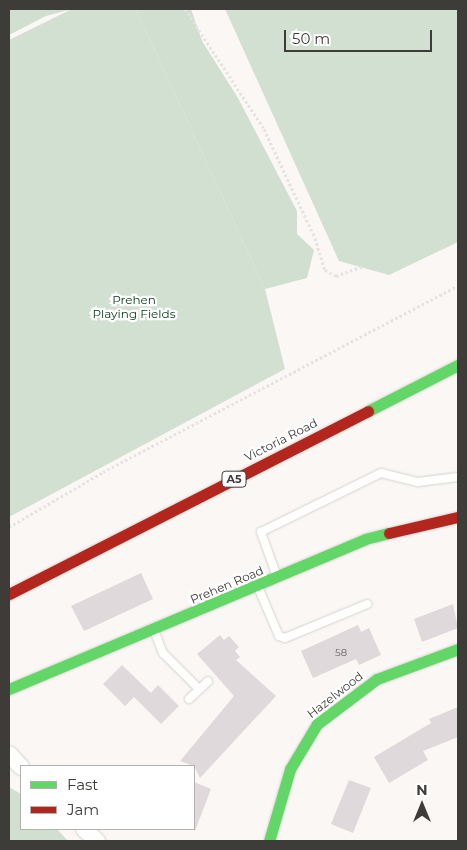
<!DOCTYPE html>
<html>
<head>
<meta charset="utf-8">
<style>
  body { margin:0 }
  #map { position:relative; width:467px; height:850px; overflow:hidden; background:#faf7f4; font-family:Montserrat,sans-serif }
  div>[style] { position:absolute }
  [style*='--x'] { left:calc(var(--x)*1px); top:calc(var(--y)*1px); width:calc(var(--w)*1px); rotate:calc(var(--a)*1deg) }
  .green>* { inset:0; background:#d2e0d2 }
  .forest>* { inset:0; background:#d0dfd0 }
  .building>* { inset:0; background:#e0d9dc }
  .path>* { height:3px; margin-top:-1.5px; transform-origin:0; background:repeating-linear-gradient(90deg,#e5e3e2 0 2.5px,transparent 0 5px) }
  .roads { filter:drop-shadow(0 0 1px #d5d3d1) drop-shadow(0 0 1px #d5d3d1) }
  .lane>* { height:8px; margin:-4px; padding:0 4px; transform-origin:4px; border-radius:4px; background:#fefefd }
  .street>* { height:16px; margin:-8px; padding:0 8px; transform-origin:8px; border-radius:8px; background:#fefefd }
  .fast>* { height:11px; margin:-5.5px; padding:0 5.5px; transform-origin:5.5px; border-radius:5.5px; background:#63d668 }
  .jam>* { height:11px; margin:-5.5px; padding:0 5.5px; transform-origin:5.5px; border-radius:5.5px; background:#b3261e }
  span { translate:-50% -50%; white-space:nowrap; text-align:center; line-height:1.15; -webkit-text-stroke:4.5px #fff; paint-order:stroke }
  .number-label { font-size:10px; color:#666362 }
  .number-label span { -webkit-text-stroke-width:0 }
  .shield-label span { padding:1px 4px; background:#fff; border:1px solid; border-radius:4px; -webkit-text-stroke-width:0 }
  .shield-label { font-size:11px; color:#3e3c39; font-weight:700 }
  .park-label { font-size:12px; color:#073a19 }
  .street-label { font-size:12px; color:#3e3c39 }
  .frame { position:absolute; inset:0; border:10px solid #3e3c39; pointer-events:none }
  .legend { position:absolute; left:20px; top:765px; width:175px; height:65px; box-sizing:border-box; background:#fff; border:1px solid #b2b1b0; margin:0; padding:6px 9px; list-style:none; font-size:15px; color:#3e3c39 }
  .legend li { display:flex; align-items:center; gap:10px; height:25px }
  .legend b { width:25px; border:1px solid #b2b1b0 }
  .north { position:absolute; left:397px; top:780px; width:50px; height:50px; -webkit-text-stroke:4px #fff; paint-order:stroke; rotate:0deg; font-size:14px; font-weight:700; line-height:20px; text-align:center; color:#3e3c39 }
  .north::after { content:''; display:block; margin:auto; width:18px; height:22px; background:#3e3c39; clip-path:polygon(50% 0,100% 100%,50% 72%,0 100%) }
  .scale { position:absolute; left:284px; top:30px; width:148px; height:22px; box-sizing:border-box; border:2px solid #3e3c39; border-top:0; padding-left:6px; font-size:15px; line-height:18px; white-space:nowrap; color:#3e3c39; -webkit-text-stroke:4px #fff; paint-order:stroke }
</style>
</head>
<body>
<div id="map">
  <div class="green">
    <div style="clip-path:polygon(72px 9px,136px 9px,265px 289px,285px 369px,9px 517px,9px 40px)"></div>
    <div style="clip-path:polygon(225px 9px,458px 9px,458px 242px,389px 275px,339px 261px)"></div>
  </div>
  <div class="forest">
    <div style="clip-path:polygon(9px 9px,72px 9px,46px 16px,9px 35px)"></div>
    <div style="clip-path:polygon(136px 9px,191px 9px,202px 41px,238px 98px,297px 211px,297px 234px,314px 250px,307px 278px,265px 289px)"></div>
    <div style="clip-path:polygon(9px 787px,21px 794px,21px 829px,57px 829px,68px 841px,9px 841px)"></div>
  </div>
  <div class="building">
    <div style="clip-path:polygon(141px 573px,153px 599px,84px 631px,71px 606px)"></div>
    <div style="clip-path:polygon(453px 604px,458px 628px,422px 642px,414px 619px)"></div>
    <div style="clip-path:polygon(358px 625px,361px 632px,369px 628px,381px 655px,359px 665px,356px 659px,313px 678px,301px 651px)"></div>
    <div style="clip-path:polygon(220px 635px,224px 640px,229px 636px,239px 647px,235px 651px,240px 657px,236px 660px,276px 696px,200px 778px,194px 766px,180px 761px,234px 696px,197px 654px)"></div>
    <div style="clip-path:polygon(122px 665px,151px 693px,158px 685px,179px 706px,161px 724px,134px 697px,125px 706px,103px 684px)"></div>
    <div style="clip-path:polygon(458px 707px,458px 737px,423px 751px,428px 760px,389px 783px,374px 757px,431px 723px,429px 719px)"></div>
    <div style="clip-path:polygon(349px 780px,371px 788px,353px 833px,331px 824px)"></div>
    <div style="clip-path:polygon(194px 782px,211px 789px,195px 831px,194px 830px)"></div>
  </div>
  <div class="path">
    <div style="--x:185;--y:9;--w:144;--a:56.6"></div>
    <div style="--x:264;--y:129;--w:120;--a:64.9"></div>
    <div style="--x:315;--y:238;--w:34;--a:73"></div>
    <div style="--x:325;--y:270;--w:13;--a:29"></div>
    <div style="--x:336;--y:276;--w:30;--a:-20"></div>
    <div style="--x:9;--y:527;--w:109;--a:-30.3"></div>
    <div style="--x:103;--y:472;--w:401;--a:-27.7"></div>
  </div>
  <div class="roads">
    <div class="lane">
      <div style="--x:276;--y:574;--w:45;--a:-109.7"></div>
      <div style="--x:261;--y:532;--w:134;--a:-26.2"></div>
      <div style="--x:381;--y:473;--w:38;--a:14"></div>
      <div style="--x:418;--y:482;--w:40;--a:-7.1"></div>
      <div style="--x:258;--y:587;--w:53;--a:66.8"></div>
      <div style="--x:279;--y:636;--w:6;--a:18"></div>
      <div style="--x:285;--y:638;--w:89;--a:-22.5"></div>
      <div style="--x:154;--y:630;--w:25;--a:69"></div>
      <div style="--x:163;--y:653;--w:51;--a:45"></div>
      <div style="--x:189;--y:699;--w:26;--a:-43"></div>
    </div>
    <div class="street">
      <div style="--x:9;--y:754;--w:18;--a:47"></div>
      <div style="--x:84;--y:829;--w:18;--a:43"></div>
    </div>
    <div class="fast">
      <div style="--x:368;--y:411;--w:101;--a:-27.1"></div>
      <div style="--x:9;--y:689;--w:386;--a:-22.8"></div>
      <div style="--x:365;--y:539;--w:25;--a:-14"></div>
      <div style="--x:269;--y:841;--w:75;--a:-73.7"></div>
      <div style="--x:290;--y:769;--w:52;--a:-59"></div>
      <div style="--x:317;--y:724;--w:75;--a:-36.9"></div>
      <div style="--x:377;--y:679;--w:86;--a:-20.3"></div>
    </div>
    <div class="jam">
      <div style="--x:389;--y:533;--w:71;--a:-13.1"></div>
      <div style="--x:9;--y:594;--w:403;--a:-27"></div>
    </div>
  </div>
  <div class="number-label">
    <span style="left:341px;top:653px">58</span>
  </div>
  <div class="shield-label">
    <span style="left:234px;top:479px">A5</span>
  </div>
  <div class="park-label">
    <span style="left:134px;top:307px">Prehen<br>Playing Fields</span>
  </div>
  <div class="street-label">
    <span style="left:281px;top:440px;rotate:-27deg">Victoria Road</span>
    <span style="left:227px;top:585px;rotate:-23deg">Prehen Road</span>
    <span style="left:335px;top:695px;rotate:-38deg">Hazelwood</span>
  </div>
  <div class="frame"></div>
  <ul class="legend">
  <li><b style="height:6px;background:#63d668"></b>Fast</li>
  <li><b style="height:6px;background:#b3261e"></b>Jam</li>
  </ul>
  <div class="north">N</div>
  <div class="scale">50 m</div>
</div>
</body>
</html>
